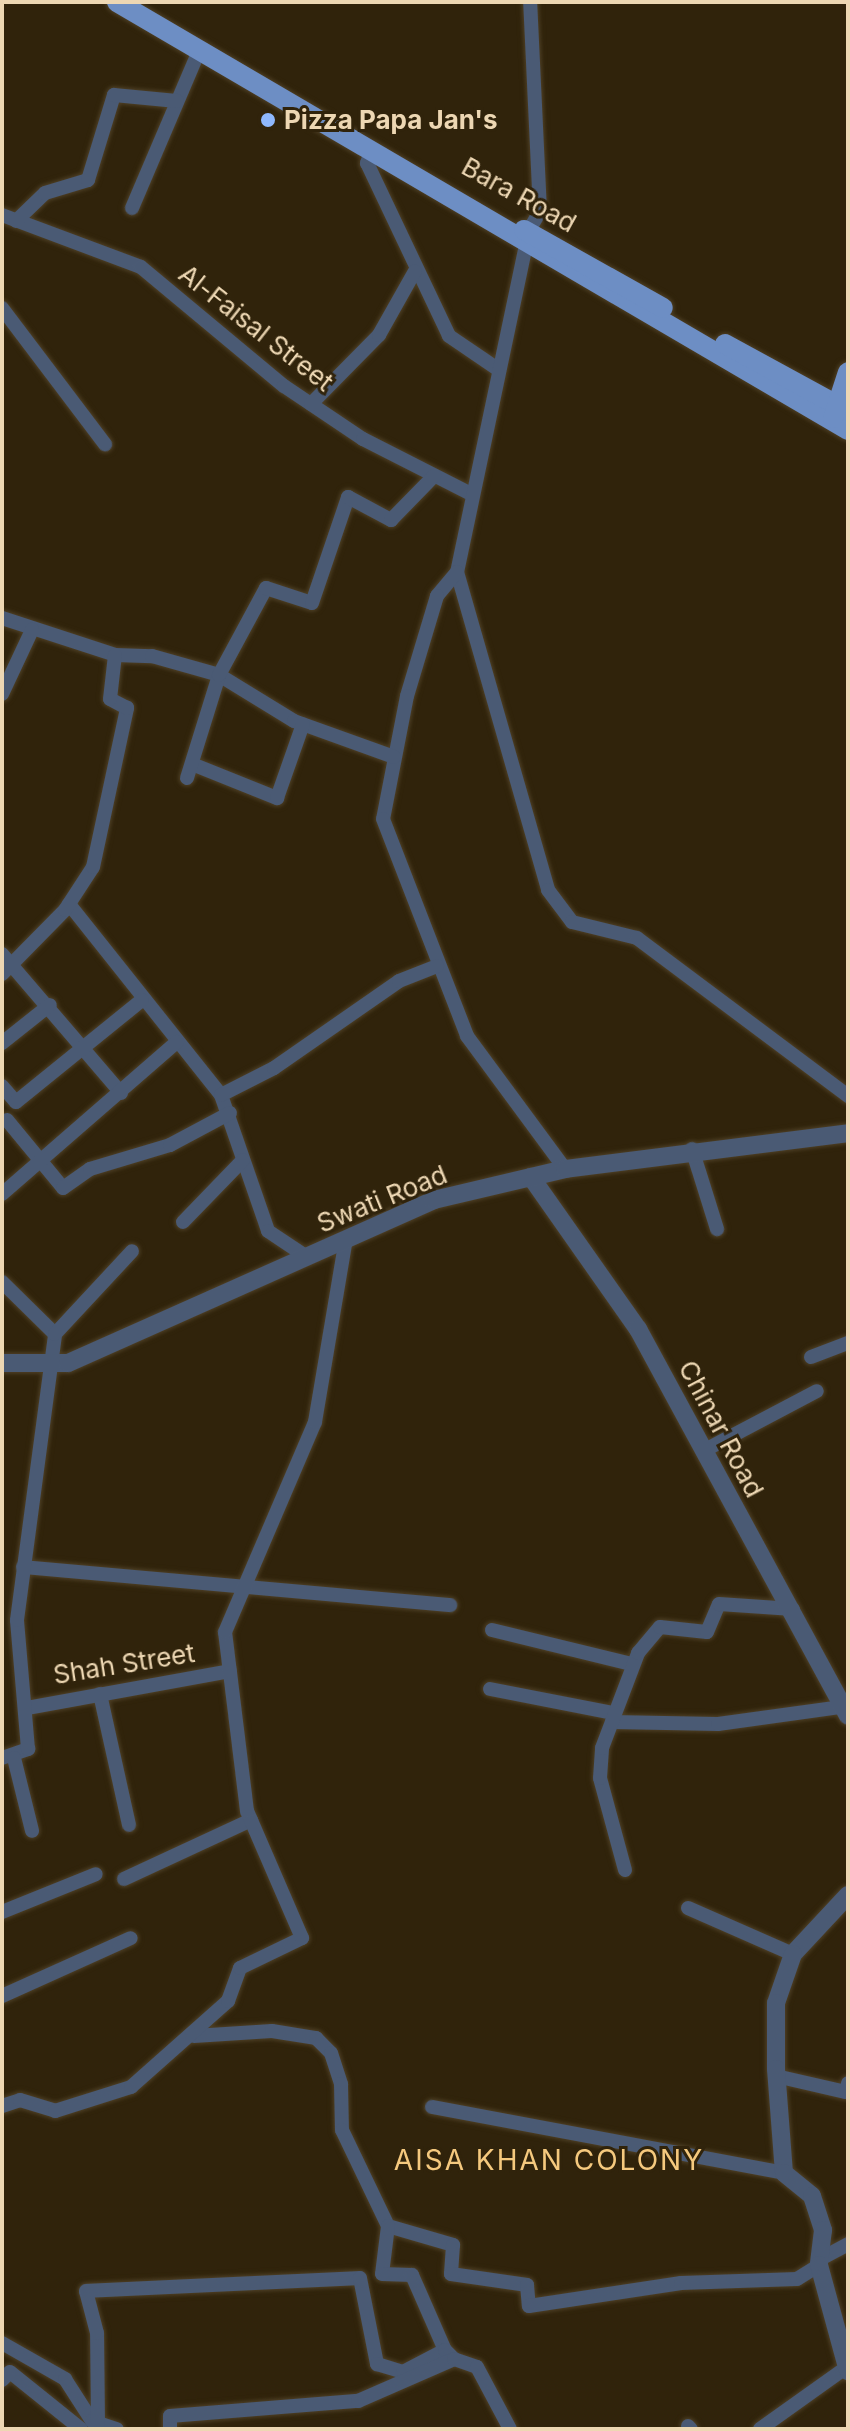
<!DOCTYPE html>
<html>
<head>
<meta charset="utf-8">
<style>
  body { margin:0 }
  #map { position:relative; width:850px; height:2431px; overflow:hidden; background:#30230b; font-family:Inter,sans-serif }
  div>[style] { position:absolute }
  [style*='--x'] { left:calc(var(--x)*1px); top:calc(var(--y)*1px); width:calc(var(--w)*1px); rotate:calc(var(--a)*1deg) }
  .roads { filter:drop-shadow(0 0 2px #4e4026) drop-shadow(0 0 2px #4e4026) }
  .minor>* { height:14px; margin:-7px; padding:0 7px; transform-origin:7px; border-radius:7px; background:#4a5a74 }
  .tertiary>* { height:18px; margin:-9px; padding:0 9px; transform-origin:9px; border-radius:9px; background:#4a5a74 }
  .primary>* { height:20px; margin:-10px; padding:0 10px; transform-origin:10px; border-radius:10px; background:#6d8ec4 }
  .dots>* { width:22px; height:22px; translate:-50% -50%; box-sizing:border-box; border:4px solid #30230b; border-radius:50% }
  span { translate:-50% -50%; white-space:nowrap; text-align:center; line-height:1.15; -webkit-text-stroke:6px #30230b; paint-order:stroke }
  .poi-label { font-size:26px; color:#edd7b3; font-weight:700 }
  .left { translate:0 -50%; text-align:left }
  .street-label { font-size:26px; color:#edd7b3 }
  .neighbourhood-label { font-size:28px; color:#f5c97e; letter-spacing:2px }
  .frame { position:absolute; inset:0; border:4px solid #edd7b3; pointer-events:none }
</style>
</head>
<body>
<div id="map">
  <div class="roads">
    <div class="minor">
      <div style="--x:371;--y:152;--w:12;--a:110"></div>
      <div style="--x:367;--y:163;--w:191;--a:64.6"></div>
      <div style="--x:449;--y:336;--w:60;--a:34.2"></div>
      <div style="--x:132;--y:208;--w:171;--a:-66.9"></div>
      <div style="--x:2;--y:215;--w:148;--a:20.5"></div>
      <div style="--x:141;--y:267;--w:186;--a:39.8"></div>
      <div style="--x:284;--y:386;--w:95;--a:33.9"></div>
      <div style="--x:363;--y:439;--w:123;--a:27"></div>
      <div style="--x:16;--y:221;--w:40;--a:-44"></div>
      <div style="--x:45;--y:193;--w:45;--a:-16.8"></div>
      <div style="--x:88;--y:180;--w:89;--a:-73"></div>
      <div style="--x:114;--y:95;--w:63;--a:5.4"></div>
      <div style="--x:528;--y:232;--w:24;--a:-60"></div>
      <div style="--x:540;--y:211;--w:209;--a:-92.7"></div>
      <div style="--x:526;--y:245;--w:334;--a:101.9"></div>
      <div style="--x:457;--y:572;--w:331;--a:74"></div>
      <div style="--x:548;--y:890;--w:40;--a:53"></div>
      <div style="--x:572;--y:922;--w:67;--a:13.8"></div>
      <div style="--x:637;--y:938;--w:264;--a:36.8"></div>
      <div style="--x:2;--y:308;--w:171;--a:52.9"></div>
      <div style="--x:311;--y:404;--w:97;--a:-45.4"></div>
      <div style="--x:379;--y:335;--w:73;--a:-60.6"></div>
      <div style="--x:457;--y:572;--w:31;--a:130"></div>
      <div style="--x:437;--y:596;--w:104;--a:106.7"></div>
      <div style="--x:407;--y:696;--w:125;--a:101"></div>
      <div style="--x:383;--y:819;--w:233;--a:68.8"></div>
      <div style="--x:467;--y:1036;--w:165;--a:53.6"></div>
      <div style="--x:2;--y:618;--w:119;--a:18.1"></div>
      <div style="--x:115;--y:655;--w:37;--a:2"></div>
      <div style="--x:152;--y:656;--w:70;--a:15.8"></div>
      <div style="--x:219;--y:675;--w:88;--a:31.5"></div>
      <div style="--x:294;--y:721;--w:106;--a:19.8"></div>
      <div style="--x:2;--y:694;--w:71;--a:-64.9"></div>
      <div style="--x:192;--y:764;--w:92;--a:21.8"></div>
      <div style="--x:277;--y:798;--w:78;--a:-70.6"></div>
      <div style="--x:187;--y:778;--w:108;--a:-72.7"></div>
      <div style="--x:219;--y:675;--w:99;--a:-61.6"></div>
      <div style="--x:266;--y:588;--w:48;--a:18.1"></div>
      <div style="--x:312;--y:603;--w:112;--a:-71.2"></div>
      <div style="--x:348;--y:497;--w:49;--a:28.1"></div>
      <div style="--x:391;--y:520;--w:62;--a:-45.7"></div>
      <div style="--x:69;--y:904;--w:244;--a:51.5"></div>
      <div style="--x:221;--y:1095;--w:144;--a:70.9"></div>
      <div style="--x:268;--y:1231;--w:47;--a:33.7"></div>
      <div style="--x:2;--y:954;--w:183;--a:49.4"></div>
      <div style="--x:2;--y:974;--w:90;--a:-45.5"></div>
      <div style="--x:65;--y:910;--w:51;--a:-56.9"></div>
      <div style="--x:93;--y:867;--w:163;--a:-77.9"></div>
      <div style="--x:127;--y:708;--w:19;--a:-152"></div>
      <div style="--x:110;--y:699;--w:44;--a:-83.5"></div>
      <div style="--x:2;--y:1043;--w:61;--a:-38.4"></div>
      <div style="--x:2;--y:1086;--w:21;--a:49"></div>
      <div style="--x:16;--y:1102;--w:162;--a:-39"></div>
      <div style="--x:221;--y:1095;--w:59;--a:-27"></div>
      <div style="--x:274;--y:1068;--w:152;--a:-34.8"></div>
      <div style="--x:399;--y:981;--w:41;--a:-21.5"></div>
      <div style="--x:7;--y:1120;--w:88;--a:50.5"></div>
      <div style="--x:63;--y:1188;--w:33;--a:-35"></div>
      <div style="--x:90;--y:1169;--w:84;--a:-16.7"></div>
      <div style="--x:170;--y:1145;--w:68;--a:-28.1"></div>
      <div style="--x:692;--y:1149;--w:84;--a:72.6"></div>
      <div style="--x:2;--y:1194;--w:232;--a:-41"></div>
      <div style="--x:183;--y:1222;--w:86;--a:-45.9"></div>
      <div style="--x:2;--y:1282;--w:74;--a:44.5"></div>
      <div style="--x:811;--y:1357;--w:40;--a:-21"></div>
      <div style="--x:707;--y:1449;--w:124;--a:-27.8"></div>
      <div style="--x:23;--y:1567;--w:429;--a:5.1"></div>
      <div style="--x:492;--y:1630;--w:144;--a:13.7"></div>
      <div style="--x:490;--y:1689;--w:126;--a:11"></div>
      <div style="--x:100;--y:1694;--w:134;--a:77.5"></div>
      <div style="--x:27;--y:1708;--w:206;--a:-10.3"></div>
      <div style="--x:612;--y:1722;--w:106;--a:1.1"></div>
      <div style="--x:718;--y:1724;--w:123;--a:-7.9"></div>
      <div style="--x:2;--y:1758;--w:28;--a:-19"></div>
      <div style="--x:28;--y:1749;--w:129;--a:-94.9"></div>
      <div style="--x:17;--y:1620;--w:289;--a:-82.4"></div>
      <div style="--x:55;--y:1334;--w:113;--a:-47.1"></div>
      <div style="--x:14;--y:1758;--w:75;--a:76.1"></div>
      <div style="--x:625;--y:1870;--w:95;--a:-105.2"></div>
      <div style="--x:600;--y:1778;--w:30;--a:-86"></div>
      <div style="--x:602;--y:1748;--w:102;--a:-69.2"></div>
      <div style="--x:638;--y:1653;--w:34;--a:-50"></div>
      <div style="--x:660;--y:1627;--w:47;--a:6.1"></div>
      <div style="--x:707;--y:1632;--w:30;--a:-67"></div>
      <div style="--x:719;--y:1604;--w:74;--a:3.9"></div>
      <div style="--x:124;--y:1879;--w:140;--a:-24.9"></div>
      <div style="--x:688;--y:1908;--w:115;--a:23.7"></div>
      <div style="--x:2;--y:1912;--w:101;--a:-22"></div>
      <div style="--x:2;--y:1996;--w:141;--a:-24.2"></div>
      <div style="--x:194;--y:2036;--w:78;--a:-3.7"></div>
      <div style="--x:272;--y:2031;--w:45;--a:9"></div>
      <div style="--x:316;--y:2038;--w:21;--a:45"></div>
      <div style="--x:331;--y:2053;--w:33;--a:72"></div>
      <div style="--x:341;--y:2084;--w:46;--a:88.8"></div>
      <div style="--x:342;--y:2130;--w:106;--a:64.4"></div>
      <div style="--x:388;--y:2226;--w:68;--a:16.3"></div>
      <div style="--x:453;--y:2245;--w:29;--a:94"></div>
      <div style="--x:451;--y:2274;--w:77;--a:8.2"></div>
      <div style="--x:527;--y:2285;--w:21;--a:85"></div>
      <div style="--x:529;--y:2306;--w:154;--a:-8.6"></div>
      <div style="--x:681;--y:2283;--w:116;--a:-2"></div>
      <div style="--x:797;--y:2279;--w:26;--a:-32"></div>
      <div style="--x:776;--y:2076;--w:72;--a:12.9"></div>
      <div style="--x:846;--y:2092;--w:9;--a:-77"></div>
      <div style="--x:2;--y:2106;--w:19;--a:-18"></div>
      <div style="--x:20;--y:2100;--w:37;--a:17"></div>
      <div style="--x:55;--y:2111;--w:80;--a:-17.5"></div>
      <div style="--x:131;--y:2087;--w:130;--a:-41.6"></div>
      <div style="--x:228;--y:2001;--w:35;--a:-70"></div>
      <div style="--x:240;--y:1968;--w:69;--a:-25.8"></div>
      <div style="--x:302;--y:1938;--w:138;--a:-113.4"></div>
      <div style="--x:247;--y:1811;--w:180;--a:-97"></div>
      <div style="--x:225;--y:1632;--w:228;--a:-66.8"></div>
      <div style="--x:315;--y:1422;--w:186;--a:-80.4"></div>
      <div style="--x:432;--y:2107;--w:358;--a:10.6"></div>
      <div style="--x:388;--y:2226;--w:48;--a:97.1"></div>
      <div style="--x:382;--y:2274;--w:30;--a:2"></div>
      <div style="--x:412;--y:2275;--w:82;--a:66.3"></div>
      <div style="--x:824;--y:2257;--w:27;--a:-28"></div>
      <div style="--x:2;--y:2343;--w:73;--a:29.7"></div>
      <div style="--x:65;--y:2379;--w:50;--a:57.3"></div>
      <div style="--x:92;--y:2421;--w:26;--a:18"></div>
      <div style="--x:2;--y:2380;--w:11;--a:-45"></div>
      <div style="--x:10;--y:2372;--w:91;--a:38.8"></div>
      <div style="--x:98;--y:2423;--w:90;--a:-90.6"></div>
      <div style="--x:97;--y:2333;--w:43;--a:-104.7"></div>
      <div style="--x:86;--y:2291;--w:274;--a:-2.7"></div>
      <div style="--x:360;--y:2278;--w:88;--a:78.8"></div>
      <div style="--x:377;--y:2364;--w:27;--a:17"></div>
      <div style="--x:403;--y:2372;--w:47;--a:-27.6"></div>
      <div style="--x:445;--y:2350;--w:13;--a:45"></div>
      <div style="--x:688;--y:2426;--w:4;--a:45"></div>
      <div style="--x:170;--y:2429;--w:13;--a:-90"></div>
      <div style="--x:170;--y:2416;--w:189;--a:-4.6"></div>
      <div style="--x:358;--y:2401;--w:105;--a:-23.6"></div>
      <div style="--x:454;--y:2359;--w:24;--a:19"></div>
      <div style="--x:477;--y:2367;--w:70;--a:62"></div>
      <div style="--x:760;--y:2429;--w:107;--a:-35.5"></div>
    </div>
    <div class="tertiary">
      <div style="--x:531;--y:1177;--w:186;--a:54.9"></div>
      <div style="--x:638;--y:1329;--w:440;--a:61.5"></div>
      <div style="--x:2;--y:1363;--w:66;--a:0"></div>
      <div style="--x:68;--y:1363;--w:401;--a:-24"></div>
      <div style="--x:434;--y:1200;--w:135;--a:-13.3"></div>
      <div style="--x:565;--y:1169;--w:285;--a:-7.2"></div>
      <div style="--x:848;--y:1895;--w:81;--a:133"></div>
      <div style="--x:793;--y:1954;--w:52;--a:109.1"></div>
      <div style="--x:776;--y:2003;--w:66;--a:90"></div>
      <div style="--x:776;--y:2069;--w:104;--a:85.6"></div>
      <div style="--x:784;--y:2173;--w:36;--a:39"></div>
      <div style="--x:812;--y:2196;--w:36;--a:72"></div>
      <div style="--x:823;--y:2230;--w:35;--a:97"></div>
      <div style="--x:819;--y:2265;--w:110;--a:74.7"></div>
    </div>
    <div class="primary">
      <div style="--x:117;--y:2;--w:847;--a:30.35"></div>
      <div style="--x:524;--y:230;--w:159;--a:29.3"></div>
      <div style="--x:725;--y:344;--w:140;--a:28.6"></div>
      <div style="--x:833;--y:418;--w:48;--a:-71.9"></div>
    </div>
  </div>
  <div class="dots">
    <div style="left:268px;top:120px;background:#8fb8fd"></div>
  </div>
  <div class="poi-label">
    <span class="left" style="left:284px;top:120px">Pizza Papa Jan's</span>
  </div>
  <div class="street-label">
    <span style="left:519px;top:195px;rotate:29deg">Bara Road</span>
    <span style="left:256px;top:328px;rotate:38deg">Al-Faisal Street</span>
    <span style="left:382px;top:1199px;rotate:-22deg">Swati Road</span>
    <span style="left:721px;top:1429px;rotate:62deg">Chinar Road</span>
    <span style="left:124px;top:1664px;rotate:-9deg">Shah Street</span>
  </div>
  <div class="neighbourhood-label">
    <span style="left:549px;top:2160px">AISA KHAN COLONY</span>
  </div>
  <div class="frame"></div>
</div>
</body>
</html>
